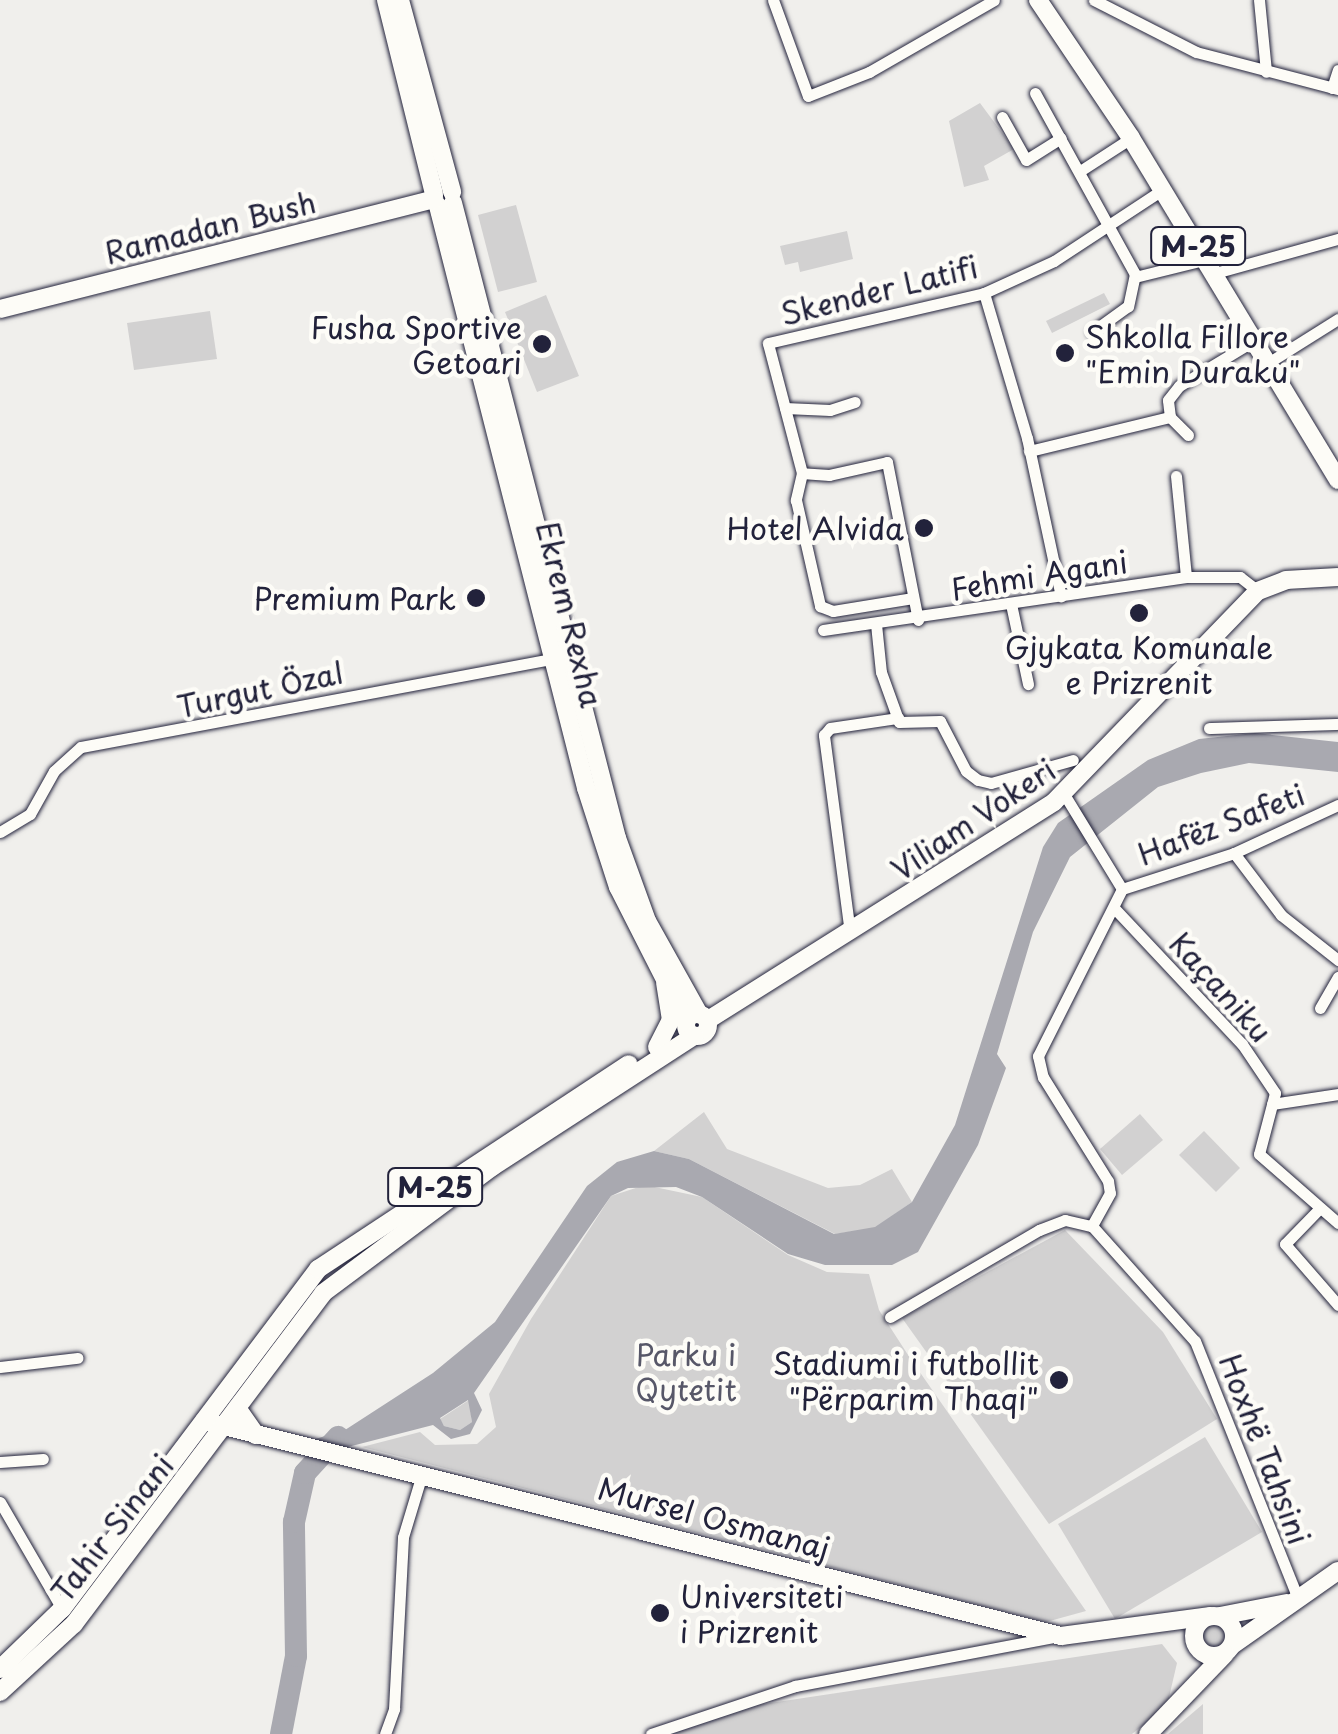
<!DOCTYPE html>
<html>
<head>
<meta charset="utf-8">
<style>
  body { margin:0 }
  #map { position:relative; width:1338px; height:1734px; overflow:hidden; background:#f0efec; font-family:"Playpen Sans",sans-serif }
  div>[style] { position:absolute }
  [style*='--x'] { left:calc(var(--x)*1px); top:calc(var(--y)*1px); width:calc(var(--w)*1px); rotate:calc(var(--a)*1deg) }
  .green>* { inset:0; background:#d2d1d1 }
  .round { border-radius:50% }
  .water>* { inset:0; background:#a9a9b0 }
  .river>* { height:22px; margin:-11px; padding:0 11px; transform-origin:11px; border-radius:11px; background:#a9a9b0 }
  .roads { filter:drop-shadow(0 0 2px #22223b) drop-shadow(0 0 2px #22223b) }
  .street>* { height:11px; margin:-5.5px; padding:0 5.5px; transform-origin:5.5px; border-radius:5.5px; background:#fdfcf7 }
  .secondary>* { height:18px; margin:-9px; padding:0 9px; transform-origin:9px; border-radius:9px; background:#fdfcf7 }
  .secondary>.ring { margin:-9px; padding:0; box-sizing:content-box; background:none; border:18px solid #fdfcf7; border-radius:50% }
  .primary>* { height:18px; margin:-9px; padding:0 9px; transform-origin:9px; border-radius:9px; background:#fdfcf7 }
  .primary>.ring { margin:-9px; padding:0; box-sizing:content-box; background:none; border:18px solid #fdfcf7; border-radius:50% }
  .dots>* { width:28px; height:28px; translate:-50% -50%; box-sizing:border-box; border:5px solid #fdfcf7; border-radius:50% }
  span { translate:-50% -50%; white-space:nowrap; text-align:center; line-height:1.15; -webkit-text-stroke:9px #fdfcf7; paint-order:stroke }
  .shield-label span { padding:2px 8px; background:#fdfcf7; border:2px solid; border-radius:8px; -webkit-text-stroke-width:0 }
  .shield-label { font-size:28px; color:#22223b; font-weight:700 }
  .street-label { font-size:30px; color:#22223b }
  .poi-label { font-size:30px; color:#22223b }
  .right { translate:-100% -50%; text-align:right }
  .left { translate:0 -50%; text-align:left }
  .park-label { font-size:30px; color:#575768 }
</style>
</head>
<body>
<div id="map">
  <div class="green">
    <div style="clip-path:polygon(980px 103px,1014px 149px,984px 166px,989px 180px,964px 187px,949px 121px)"></div>
    <div style="clip-path:polygon(516px 205px,537px 282px,498px 292px,478px 215px)"></div>
    <div style="clip-path:polygon(847px 231px,853px 259px,800px 272px,798px 262px,785px 265px,780px 246px)"></div>
    <div style="clip-path:polygon(1104px 293px,1110px 304px,1052px 333px,1046px 321px)"></div>
    <div style="clip-path:polygon(546px 295px,579px 376px,537px 392px,505px 312px)"></div>
    <div style="clip-path:polygon(210px 311px,217px 359px,134px 370px,127px 323px)"></div>
    <div style="clip-path:polygon(704px 1112px,727px 1149px,828px 1188px,860px 1185px,892px 1169px,912px 1202px,875px 1228px,835px 1234px,689px 1159px,654px 1151px)"></div>
    <div style="clip-path:polygon(1140px 1114px,1163px 1140px,1122px 1175px,1100px 1149px)"></div>
    <div style="clip-path:polygon(1204px 1131px,1240px 1168px,1216px 1192px,1179px 1155px)"></div>
    <div style="clip-path:polygon(645px 1185px,702px 1197px,788px 1255px,827px 1272px,869px 1274px,879px 1310px,910px 1358px,1086px 1611px,1046px 1622px,362px 1447px,420px 1432px,435px 1445px,477px 1444px,496px 1427px,489px 1394px,531px 1319px,611px 1196px)"></div>
    <div style="clip-path:polygon(1065px 1230px,1163px 1332px,1217px 1419px,1049px 1524px,902px 1318px)"></div>
    <div style="clip-path:polygon(469px 1400px,472px 1422px,460px 1430px,444px 1426px,440px 1419px)"></div>
    <div style="clip-path:polygon(1205px 1437px,1262px 1532px,1115px 1619px,1058px 1524px)"></div>
    <div class="round" style="left:1201px;top:1624px;width:26px;height:26px"></div>
    <div style="clip-path:polygon(1162px 1644px,1177px 1663px,1167px 1706px,1132px 1734px,669px 1734px,757px 1705px)"></div>
    <div style="clip-path:polygon(1203px 1704px,1203px 1734px,1168px 1734px)"></div>
  </div>
  <div class="water">
    <div style="clip-path:polygon(evenodd,1255px 733px,1338px 742px,1338px 772px,1249px 763px,1201px 773px,1158px 787px,1070px 857px,1033px 932px,997px 1054px,1006px 1068px,978px 1145px,918px 1252px,892px 1265px,825px 1265px,788px 1254px,702px 1197px,676px 1187px,628px 1188px,611px 1196px,474px 1393px,482px 1410px,470px 1434px,451px 1439px,433px 1425px,340px 1449px,312px 1440px,345px 1430px,433px 1373px,495px 1322px,587px 1186px,617px 1162px,654px 1151px,689px 1159px,834px 1234px,875px 1227px,912px 1202px,955px 1125px,1043px 847px,1058px 823px,1148px 760px,1199px 739px,1255px 733px,468px 1400px,472px 1422px,460px 1430px,444px 1426px,440px 1418px,468px 1400px)"></div>
  </div>
  <div class="river">
    <div style="--x:281;--y:1734;--w:79;--a:-79.1"></div>
    <div style="--x:296;--y:1656;--w:134;--a:-90.9"></div>
    <div style="--x:294;--y:1522;--w:50;--a:-77.3"></div>
    <div style="--x:305;--y:1473;--w:49;--a:-47.5"></div>
  </div>
  <div class="roads">
    <div class="street">
      <div style="--x:773;--y:0;--w:102;--a:70"></div>
      <div style="--x:808;--y:96;--w:66;--a:-21.5"></div>
      <div style="--x:869;--y:72;--w:144;--a:-29.9"></div>
      <div style="--x:1094;--y:0;--w:114;--a:27"></div>
      <div style="--x:1196;--y:52;--w:147;--a:14.6"></div>
      <div style="--x:1259;--y:0;--w:72;--a:84.4"></div>
      <div style="--x:1332;--y:88;--w:19;--a:-72"></div>
      <div style="--x:1035;--y:93;--w:207;--a:61.1"></div>
      <div style="--x:1135;--y:274;--w:33;--a:102"></div>
      <div style="--x:1128;--y:306;--w:44;--a:144.2"></div>
      <div style="--x:1002;--y:117;--w:49;--a:60.8"></div>
      <div style="--x:1026;--y:160;--w:41;--a:-32.2"></div>
      <div style="--x:1080;--y:171;--w:61;--a:-32.9"></div>
      <div style="--x:1215;--y:273;--w:128;--a:-15.5"></div>
      <div style="--x:1135;--y:277;--w:74;--a:-14"></div>
      <div style="--x:984;--y:293;--w:151;--a:73.5"></div>
      <div style="--x:1027;--y:438;--w:162;--a:77.9"></div>
      <div style="--x:1268;--y:363;--w:83;--a:-32.2"></div>
      <div style="--x:785;--y:408;--w:45;--a:2.5"></div>
      <div style="--x:830;--y:410;--w:26;--a:-18"></div>
      <div style="--x:1188;--y:435;--w:25;--a:-135"></div>
      <div style="--x:1170;--y:417;--w:17;--a:-97"></div>
      <div style="--x:1168;--y:400;--w:18;--a:-52"></div>
      <div style="--x:1179;--y:386;--w:89;--a:-31.2"></div>
      <div style="--x:1029;--y:451;--w:145;--a:-13.6"></div>
      <div style="--x:802;--y:473;--w:28;--a:103"></div>
      <div style="--x:796;--y:500;--w:109;--a:77.2"></div>
      <div style="--x:820;--y:606;--w:14;--a:21"></div>
      <div style="--x:833;--y:611;--w:81;--a:-9.2"></div>
      <div style="--x:1176;--y:476;--w:101;--a:84.3"></div>
      <div style="--x:1011;--y:604;--w:82;--a:78"></div>
      <div style="--x:918;--y:620;--w:161;--a:-101.1"></div>
      <div style="--x:887;--y:462;--w:59;--a:167.4"></div>
      <div style="--x:829;--y:475;--w:27;--a:-176"></div>
      <div style="--x:802;--y:473;--w:134;--a:-104.7"></div>
      <div style="--x:768;--y:343;--w:222;--a:-13"></div>
      <div style="--x:984;--y:293;--w:77;--a:-24.6"></div>
      <div style="--x:1054;--y:261;--w:129;--a:-33.3"></div>
      <div style="--x:876;--y:624;--w:48;--a:84.1"></div>
      <div style="--x:881;--y:672;--w:53;--a:70.2"></div>
      <div style="--x:899;--y:722;--w:41;--a:-1.4"></div>
      <div style="--x:940;--y:721;--w:56;--a:62.5"></div>
      <div style="--x:966;--y:771;--w:15;--a:37"></div>
      <div style="--x:978;--y:780;--w:13;--a:13"></div>
      <div style="--x:991;--y:783;--w:85;--a:-15.7"></div>
      <div style="--x:823;--y:630;--w:367;--a:-8.3"></div>
      <div style="--x:1186;--y:577;--w:54;--a:0"></div>
      <div style="--x:1240;--y:577;--w:23;--a:38"></div>
      <div style="--x:1209;--y:728;--w:129;--a:-1.8"></div>
      <div style="--x:1064;--y:794;--w:111;--a:58.6"></div>
      <div style="--x:1122;--y:889;--w:187;--a:116.7"></div>
      <div style="--x:1038;--y:1056;--w:22;--a:77"></div>
      <div style="--x:1043;--y:1077;--w:123;--a:58"></div>
      <div style="--x:1108;--y:1181;--w:12;--a:81"></div>
      <div style="--x:1110;--y:1193;--w:38;--a:119"></div>
      <div style="--x:0;--y:832;--w:35;--a:-31"></div>
      <div style="--x:30;--y:814;--w:49;--a:-60.8"></div>
      <div style="--x:54;--y:771;--w:36;--a:-42"></div>
      <div style="--x:81;--y:747;--w:483;--a:-10.6"></div>
      <div style="--x:1234;--y:853;--w:78;--a:52.8"></div>
      <div style="--x:1281;--y:915;--w:73;--a:38.3"></div>
      <div style="--x:1122;--y:889;--w:118;--a:-17.8"></div>
      <div style="--x:1234;--y:853;--w:115;--a:-24.8"></div>
      <div style="--x:1116;--y:910;--w:184;--a:46.8"></div>
      <div style="--x:1242;--y:1044;--w:59;--a:56"></div>
      <div style="--x:1275;--y:1093;--w:63;--a:104.7"></div>
      <div style="--x:1259;--y:1154;--w:105;--a:41.1"></div>
      <div style="--x:850;--y:933;--w:200;--a:-97.5"></div>
      <div style="--x:824;--y:735;--w:9;--a:-49"></div>
      <div style="--x:830;--y:728;--w:69;--a:-8.4"></div>
      <div style="--x:1320;--y:1008;--w:36;--a:-60"></div>
      <div style="--x:1272;--y:1104;--w:67;--a:-8.6"></div>
      <div style="--x:1320;--y:1208;--w:50;--a:134.2"></div>
      <div style="--x:1285;--y:1244;--w:81;--a:49"></div>
      <div style="--x:890;--y:1317;--w:173;--a:-30.3"></div>
      <div style="--x:1039;--y:1230;--w:28;--a:-21"></div>
      <div style="--x:1065;--y:1220;--w:28;--a:13"></div>
      <div style="--x:1092;--y:1226;--w:154;--a:48.2"></div>
      <div style="--x:1195;--y:1341;--w:275;--a:68.2"></div>
      <div style="--x:0;--y:1367;--w:78;--a:-6.7"></div>
      <div style="--x:0;--y:1462;--w:43;--a:-4"></div>
      <div style="--x:0;--y:1502;--w:124;--a:59.9"></div>
      <div style="--x:385;--y:1734;--w:27;--a:-70"></div>
      <div style="--x:394;--y:1709;--w:172;--a:-87"></div>
      <div style="--x:403;--y:1537;--w:66;--a:-73.2"></div>
      <div style="--x:651;--y:1734;--w:152;--a:-18.4"></div>
      <div style="--x:795;--y:1686;--w:264;--a:-10.7"></div>
    </div>
    <div class="secondary">
      <div style="--x:386;--y:0;--w:200;--a:76.1"></div>
      <div style="--x:400;--y:0;--w:199;--a:74.8"></div>
      <div style="--x:453;--y:203;--w:656;--a:75.52"></div>
      <div style="--x:617;--y:838;--w:88;--a:70.1"></div>
      <div style="--x:647;--y:921;--w:107;--a:60.8"></div>
      <div style="--x:438;--y:206;--w:601;--a:75.73"></div>
      <div style="--x:586;--y:788;--w:104;--a:72.1"></div>
      <div style="--x:618;--y:887;--w:150;--a:63.1"></div>
      <div style="--x:0;--y:309;--w:448;--a:-14.2"></div>
      <div style="--x:204;--y:1421;--w:884;--a:14.08"></div>
      <div style="--x:1061;--y:1636;--w:151;--a:-7.6"></div>
      <div class="ring" style="left:1194px;top:1616px;width:22px;height:22px"></div>
      <div style="--x:1220;--y:1616;--w:68;--a:-11"></div>
      <div style="--x:1234;--y:1644;--w:127;--a:-35.1"></div>
      <div style="--x:1148;--y:1734;--w:111;--a:-46.1"></div>
    </div>
    <div class="primary">
      <div style="--x:1038;--y:0;--w:166;--a:56"></div>
      <div style="--x:1131;--y:138;--w:400;--a:58.8"></div>
      <div class="ring" style="left:686px;top:1014px;width:4px;height:4px"></div>
      <div style="--x:708;--y:1020;--w:409;--a:-32.2"></div>
      <div style="--x:1054;--y:802;--w:293;--a:-46"></div>
      <div style="--x:1258;--y:591;--w:30;--a:-21"></div>
      <div style="--x:1286;--y:580;--w:52;--a:-3.3"></div>
      <div style="--x:657;--y:1047;--w:30;--a:-63"></div>
      <div style="--x:671;--y:1020;--w:38;--a:-99"></div>
      <div style="--x:237;--y:1408;--w:33;--a:55"></div>
      <div style="--x:0;--y:1669;--w:86;--a:-44.1"></div>
      <div style="--x:62;--y:1609;--w:426;--a:-53"></div>
      <div style="--x:318;--y:1269;--w:372;--a:-33.4"></div>
      <div style="--x:0;--y:1692;--w:100;--a:-42.6"></div>
      <div style="--x:74;--y:1624;--w:414;--a:-53"></div>
      <div style="--x:323;--y:1293;--w:211;--a:-36.7"></div>
      <div style="--x:492;--y:1167;--w:241;--a:-33"></div>
    </div>
  </div>
  <div class="dots">
    <div style="left:542px;top:344px;background:#22223b"></div>
    <div style="left:1065px;top:353px;background:#22223b"></div>
    <div style="left:924px;top:528px;background:#22223b"></div>
    <div style="left:476px;top:598px;background:#22223b"></div>
    <div style="left:1139px;top:613px;background:#22223b"></div>
    <div style="left:1059px;top:1380px;background:#22223b"></div>
    <div style="left:660px;top:1613px;background:#22223b"></div>
  </div>
  <div class="shield-label">
    <span style="left:1198px;top:246px">M-25</span>
    <span style="left:435px;top:1187px">M-25</span>
  </div>
  <div class="street-label">
    <span style="left:210px;top:227px;rotate:-14deg">Ramadan Bush</span>
    <span style="left:879px;top:290px;rotate:-14deg">Skender Latifi</span>
    <span style="left:1039px;top:575px;rotate:-9deg">Fehmi Agani</span>
    <span style="left:570px;top:614px;rotate:76deg">Ekrem Rexha</span>
    <span style="left:260px;top:689px;rotate:-12deg">Turgut Özal</span>
    <span style="left:973px;top:819px;rotate:-34deg">Viliam Vokeri</span>
    <span style="left:1221px;top:824px;rotate:-21deg">Hafëz Safeti</span>
    <span style="left:1221px;top:987px;rotate:48deg">Kaçaniku</span>
    <span style="left:1265px;top:1449px;rotate:69deg">Hoxhë Tahsini</span>
    <span style="left:714px;top:1518px;rotate:15deg">Mursel Osmanaj</span>
    <span style="left:112px;top:1528px;rotate:-52deg">Tahir Sinani</span>
  </div>
  <div class="poi-label">
    <span class="right" style="left:522px;top:344px">Fusha Sportive<br>Getoari</span>
    <span class="left" style="left:1085px;top:353px">Shkolla Fillore<br>"Emin Duraku"</span>
    <span class="right" style="left:904px;top:528px">Hotel Alvida</span>
    <span class="right" style="left:456px;top:598px">Premium Park</span>
    <span style="left:1139px;top:664px">Gjykata Komunale<br>e Prizrenit</span>
    <span class="right" style="left:1039px;top:1380px">Stadiumi i futbollit<br>"Përparim Thaqi"</span>
    <span class="left" style="left:680px;top:1613px">Universiteti<br>i Prizrenit</span>
  </div>
  <div class="park-label">
    <span style="left:686px;top:1371px">Parku i<br>Qytetit</span>
  </div>
</div>
</body>
</html>
